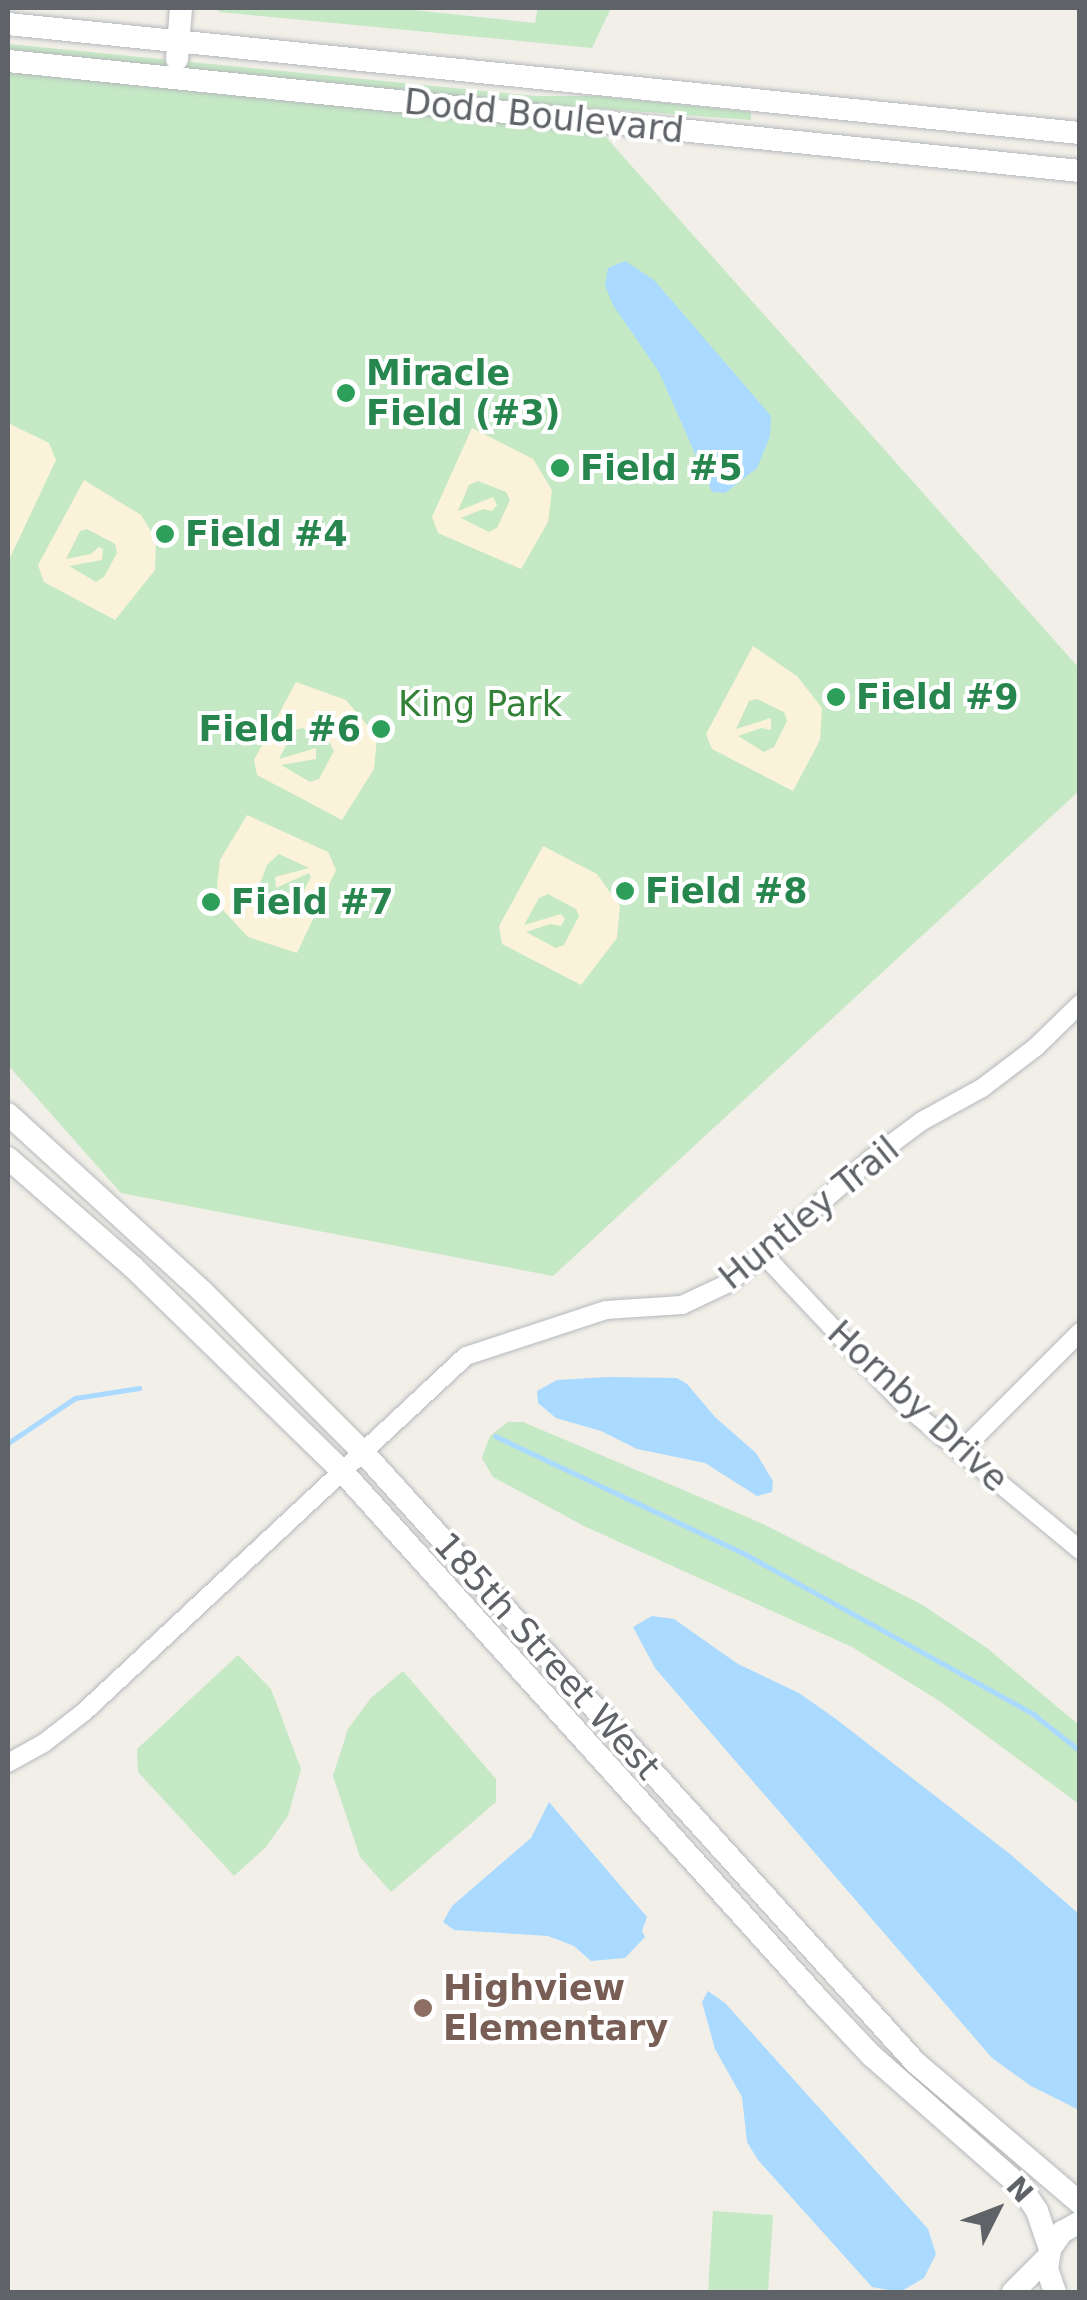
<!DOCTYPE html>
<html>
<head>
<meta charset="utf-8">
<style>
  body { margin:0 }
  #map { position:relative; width:1087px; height:2300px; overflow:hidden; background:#f1efe8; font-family:"DejaVu Sans",sans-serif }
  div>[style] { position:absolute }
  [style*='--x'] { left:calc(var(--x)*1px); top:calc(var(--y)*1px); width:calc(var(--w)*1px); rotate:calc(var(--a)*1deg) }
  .green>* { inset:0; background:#c5e8c5 }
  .sand>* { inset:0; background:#fbf3d9 }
  .water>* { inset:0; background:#aadaff }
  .stream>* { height:5px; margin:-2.5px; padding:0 2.5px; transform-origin:2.5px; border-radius:2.5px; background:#aadaff }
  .roads { filter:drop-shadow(0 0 2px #b5b8bc) drop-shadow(0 0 2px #b5b8bc) }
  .street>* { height:18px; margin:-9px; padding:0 9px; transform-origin:9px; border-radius:9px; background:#fff }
  .secondary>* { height:22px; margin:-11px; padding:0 11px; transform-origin:11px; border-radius:11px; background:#fff }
  .dots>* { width:28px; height:28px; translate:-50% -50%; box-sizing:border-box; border:5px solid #fff; border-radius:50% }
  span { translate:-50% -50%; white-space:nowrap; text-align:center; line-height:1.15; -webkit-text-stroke:8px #fff; paint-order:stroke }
  .street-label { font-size:35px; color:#5f6368 }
  .leisure-label { font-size:35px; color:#27864d; font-weight:700 }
  .left { translate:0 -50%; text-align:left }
  .right { translate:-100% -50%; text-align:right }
  .park-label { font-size:35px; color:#348238 }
  .education-label { font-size:35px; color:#785e54; font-weight:700 }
  .frame { position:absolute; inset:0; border:10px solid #5f6368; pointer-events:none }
  .north { position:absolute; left:947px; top:2160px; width:100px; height:100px; -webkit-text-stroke:8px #fff; paint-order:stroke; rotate:48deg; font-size:28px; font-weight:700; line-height:40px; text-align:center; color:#5f6368 }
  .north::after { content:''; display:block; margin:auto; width:35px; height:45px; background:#5f6368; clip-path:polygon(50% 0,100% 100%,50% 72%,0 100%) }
</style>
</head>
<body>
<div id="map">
  <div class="green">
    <div style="clip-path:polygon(216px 8px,394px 8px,535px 23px,538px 8px,611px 8px,592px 48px,220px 12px)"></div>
    <div style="clip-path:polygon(8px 44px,536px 96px,599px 96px,751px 112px,751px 120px,579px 107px,1079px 668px,1079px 791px,553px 1276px,121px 1193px,8px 1065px)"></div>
    <div style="clip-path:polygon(508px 1422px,523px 1422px,761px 1523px,921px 1604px,987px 1648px,1079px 1725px,1079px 1804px,941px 1702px,852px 1647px,586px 1527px,493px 1477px,482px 1458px,490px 1436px)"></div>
    <div style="clip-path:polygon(238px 1655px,271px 1689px,301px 1769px,288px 1816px,266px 1847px,234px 1876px,138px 1772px,137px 1749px)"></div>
    <div style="clip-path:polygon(403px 1671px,496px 1779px,496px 1802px,391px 1892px,360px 1857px,333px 1776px,348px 1729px,371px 1698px)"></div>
    <div style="clip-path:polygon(713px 2211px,773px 2215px,768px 2292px,708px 2292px)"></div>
  </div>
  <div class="sand">
    <div style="clip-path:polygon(8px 423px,49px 443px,56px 460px,8px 562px)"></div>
    <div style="clip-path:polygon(evenodd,472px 428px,533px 459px,552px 490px,548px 522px,521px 569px,438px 533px,432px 517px,472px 428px,478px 481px,506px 492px,510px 500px,497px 528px,489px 532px,461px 518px,483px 509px,492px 511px,497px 505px,493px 497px,458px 511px,469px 485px,478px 481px)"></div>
    <div style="clip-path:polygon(evenodd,84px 480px,141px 515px,156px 539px,155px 570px,115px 620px,44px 582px,38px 565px,84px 480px,87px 529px,115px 544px,117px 553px,104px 577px,96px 582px,69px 566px,102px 560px,103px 549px,99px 547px,91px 554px,66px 559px,80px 531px,87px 529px)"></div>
    <div style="clip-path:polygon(evenodd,753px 646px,797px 676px,822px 708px,820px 740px,793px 791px,712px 749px,706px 734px,753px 646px,757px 699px,784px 712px,787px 721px,774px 747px,764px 752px,738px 736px,761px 728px,771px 730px,771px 718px,736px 729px,749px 701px,757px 699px)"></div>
    <div style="clip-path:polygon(evenodd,296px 682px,346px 700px,377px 737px,374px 769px,342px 820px,257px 775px,254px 760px,296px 682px,303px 728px,330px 743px,334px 751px,319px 779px,310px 782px,281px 765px,316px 759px,316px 748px,279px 759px,294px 730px,303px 728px)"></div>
    <div style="clip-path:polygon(evenodd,247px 815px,328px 852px,336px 870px,297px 953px,248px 937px,221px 908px,217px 886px,220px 860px,247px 815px,279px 854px,309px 868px,275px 877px,276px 888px,309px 873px,311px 877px,298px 902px,289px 906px,264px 895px,259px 886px,267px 865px,279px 854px)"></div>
    <div style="clip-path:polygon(evenodd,543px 846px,597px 874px,620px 906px,617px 938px,581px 985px,502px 944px,499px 926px,543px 846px,548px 894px,576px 909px,579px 916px,564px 945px,556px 948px,526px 932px,550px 924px,561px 926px,565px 919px,561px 914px,524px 925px,539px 898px,548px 894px)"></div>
  </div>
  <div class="water">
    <div style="clip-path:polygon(625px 261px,654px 280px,771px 416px,770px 436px,757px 468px,725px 493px,712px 492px,659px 372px,613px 305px,605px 285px,608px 268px)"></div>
    <div style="clip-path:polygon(609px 1377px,677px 1378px,687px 1384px,715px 1417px,756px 1453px,773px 1481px,772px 1492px,757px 1496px,705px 1463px,637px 1449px,601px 1431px,556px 1418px,538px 1403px,537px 1391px,557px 1380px)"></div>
    <div style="clip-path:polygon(652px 1616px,674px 1619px,738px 1664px,799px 1693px,836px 1719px,1010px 1854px,1079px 1914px,1079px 2110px,1031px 2086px,992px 2058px,655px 1668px,633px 1627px)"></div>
    <div style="clip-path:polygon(549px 1802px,647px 1917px,642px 1931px,645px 1937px,625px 1958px,591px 1961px,574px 1946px,548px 1936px,454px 1930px,443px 1922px,452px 1906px,531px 1838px)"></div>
    <div style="clip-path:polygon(708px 1991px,725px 2003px,928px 2229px,936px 2254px,924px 2278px,900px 2292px,872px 2287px,758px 2160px,747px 2142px,742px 2097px,715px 2049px,702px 2002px)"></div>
  </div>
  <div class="stream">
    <div style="--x:495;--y:1436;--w:274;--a:25.3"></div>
    <div style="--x:743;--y:1553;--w:332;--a:29"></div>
    <div style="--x:1033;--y:1714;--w:60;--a:38.2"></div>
    <div style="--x:8;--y:1443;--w:81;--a:-33.9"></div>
    <div style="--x:75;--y:1398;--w:65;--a:-8.9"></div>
  </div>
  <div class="roads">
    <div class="street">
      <div style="--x:764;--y:1255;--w:207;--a:46.8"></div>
      <div style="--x:906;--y:1406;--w:226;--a:39.6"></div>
      <div style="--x:960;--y:1452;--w:170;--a:-45"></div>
      <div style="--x:8;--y:1763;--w:41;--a:-29.1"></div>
      <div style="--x:44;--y:1743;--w:51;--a:-37.8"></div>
      <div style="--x:84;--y:1712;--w:522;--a:-42.98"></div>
      <div style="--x:466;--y:1356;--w:147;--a:-18.2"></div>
      <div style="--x:606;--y:1310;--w:76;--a:-3.8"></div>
      <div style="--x:682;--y:1305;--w:52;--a:-25.1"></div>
      <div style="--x:729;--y:1283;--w:189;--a:-41.1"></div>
      <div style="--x:871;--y:1159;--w:64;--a:-36.7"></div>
      <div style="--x:922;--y:1121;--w:68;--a:-28.8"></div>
      <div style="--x:982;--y:1088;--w:68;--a:-37.2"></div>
      <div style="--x:1036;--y:1047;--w:62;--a:-44.3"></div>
    </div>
    <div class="secondary">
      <div style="--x:8;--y:24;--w:1078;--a:5.81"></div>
      <div style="--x:177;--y:59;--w:51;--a:-85.5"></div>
      <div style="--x:8;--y:61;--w:1078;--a:5.86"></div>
      <div style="--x:8;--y:1114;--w:265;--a:42.4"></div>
      <div style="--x:204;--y:1293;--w:223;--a:45"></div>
      <div style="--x:362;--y:1451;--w:826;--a:47.85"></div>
      <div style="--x:916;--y:2063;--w:216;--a:40.5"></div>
      <div style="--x:8;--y:1158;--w:166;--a:41.1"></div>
      <div style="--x:133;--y:1267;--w:291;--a:44.3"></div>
      <div style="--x:341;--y:1470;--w:714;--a:47.95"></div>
      <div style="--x:819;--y:2000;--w:77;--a:46.6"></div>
      <div style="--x:872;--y:2056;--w:198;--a:41.3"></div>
      <div style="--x:1021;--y:2187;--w:29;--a:56"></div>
      <div style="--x:1037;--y:2211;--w:40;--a:71.1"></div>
      <div style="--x:1013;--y:2292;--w:48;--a:-45"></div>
      <div style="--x:1055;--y:2292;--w:24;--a:-109"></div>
      <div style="--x:1047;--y:2269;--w:20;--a:-81"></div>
      <div style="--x:1050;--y:2249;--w:21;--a:-55"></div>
      <div style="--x:1062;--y:2232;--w:21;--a:-29"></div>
    </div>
  </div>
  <div class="dots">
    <div style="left:346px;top:393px;background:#2e9e5b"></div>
    <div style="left:560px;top:468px;background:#2e9e5b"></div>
    <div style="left:165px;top:534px;background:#2e9e5b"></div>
    <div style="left:836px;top:697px;background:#2e9e5b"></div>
    <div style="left:381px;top:729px;background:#2e9e5b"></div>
    <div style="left:625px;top:891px;background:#2e9e5b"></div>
    <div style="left:211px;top:902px;background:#2e9e5b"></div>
    <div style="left:423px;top:2008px;background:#8d6e63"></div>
  </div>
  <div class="street-label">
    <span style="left:544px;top:116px;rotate:6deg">Dodd Boulevard</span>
    <span style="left:809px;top:1213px;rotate:-39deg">Huntley Trail</span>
    <span style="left:918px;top:1406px;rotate:43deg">Hornby Drive</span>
    <span style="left:547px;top:1656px;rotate:48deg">185th Street West</span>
  </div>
  <div class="leisure-label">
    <span class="left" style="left:366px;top:393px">Miracle<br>Field (#3)</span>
    <span class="left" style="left:580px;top:468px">Field #5</span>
    <span class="left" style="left:185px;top:534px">Field #4</span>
    <span class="left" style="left:856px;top:697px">Field #9</span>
    <span class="right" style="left:361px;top:729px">Field #6</span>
    <span class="left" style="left:645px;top:891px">Field #8</span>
    <span class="left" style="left:231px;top:902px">Field #7</span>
  </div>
  <div class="park-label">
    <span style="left:480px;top:704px">King Park</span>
  </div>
  <div class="education-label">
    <span class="left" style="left:443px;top:2008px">Highview<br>Elementary</span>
  </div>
  <div class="frame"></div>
  <div class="north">N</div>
</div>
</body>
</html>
